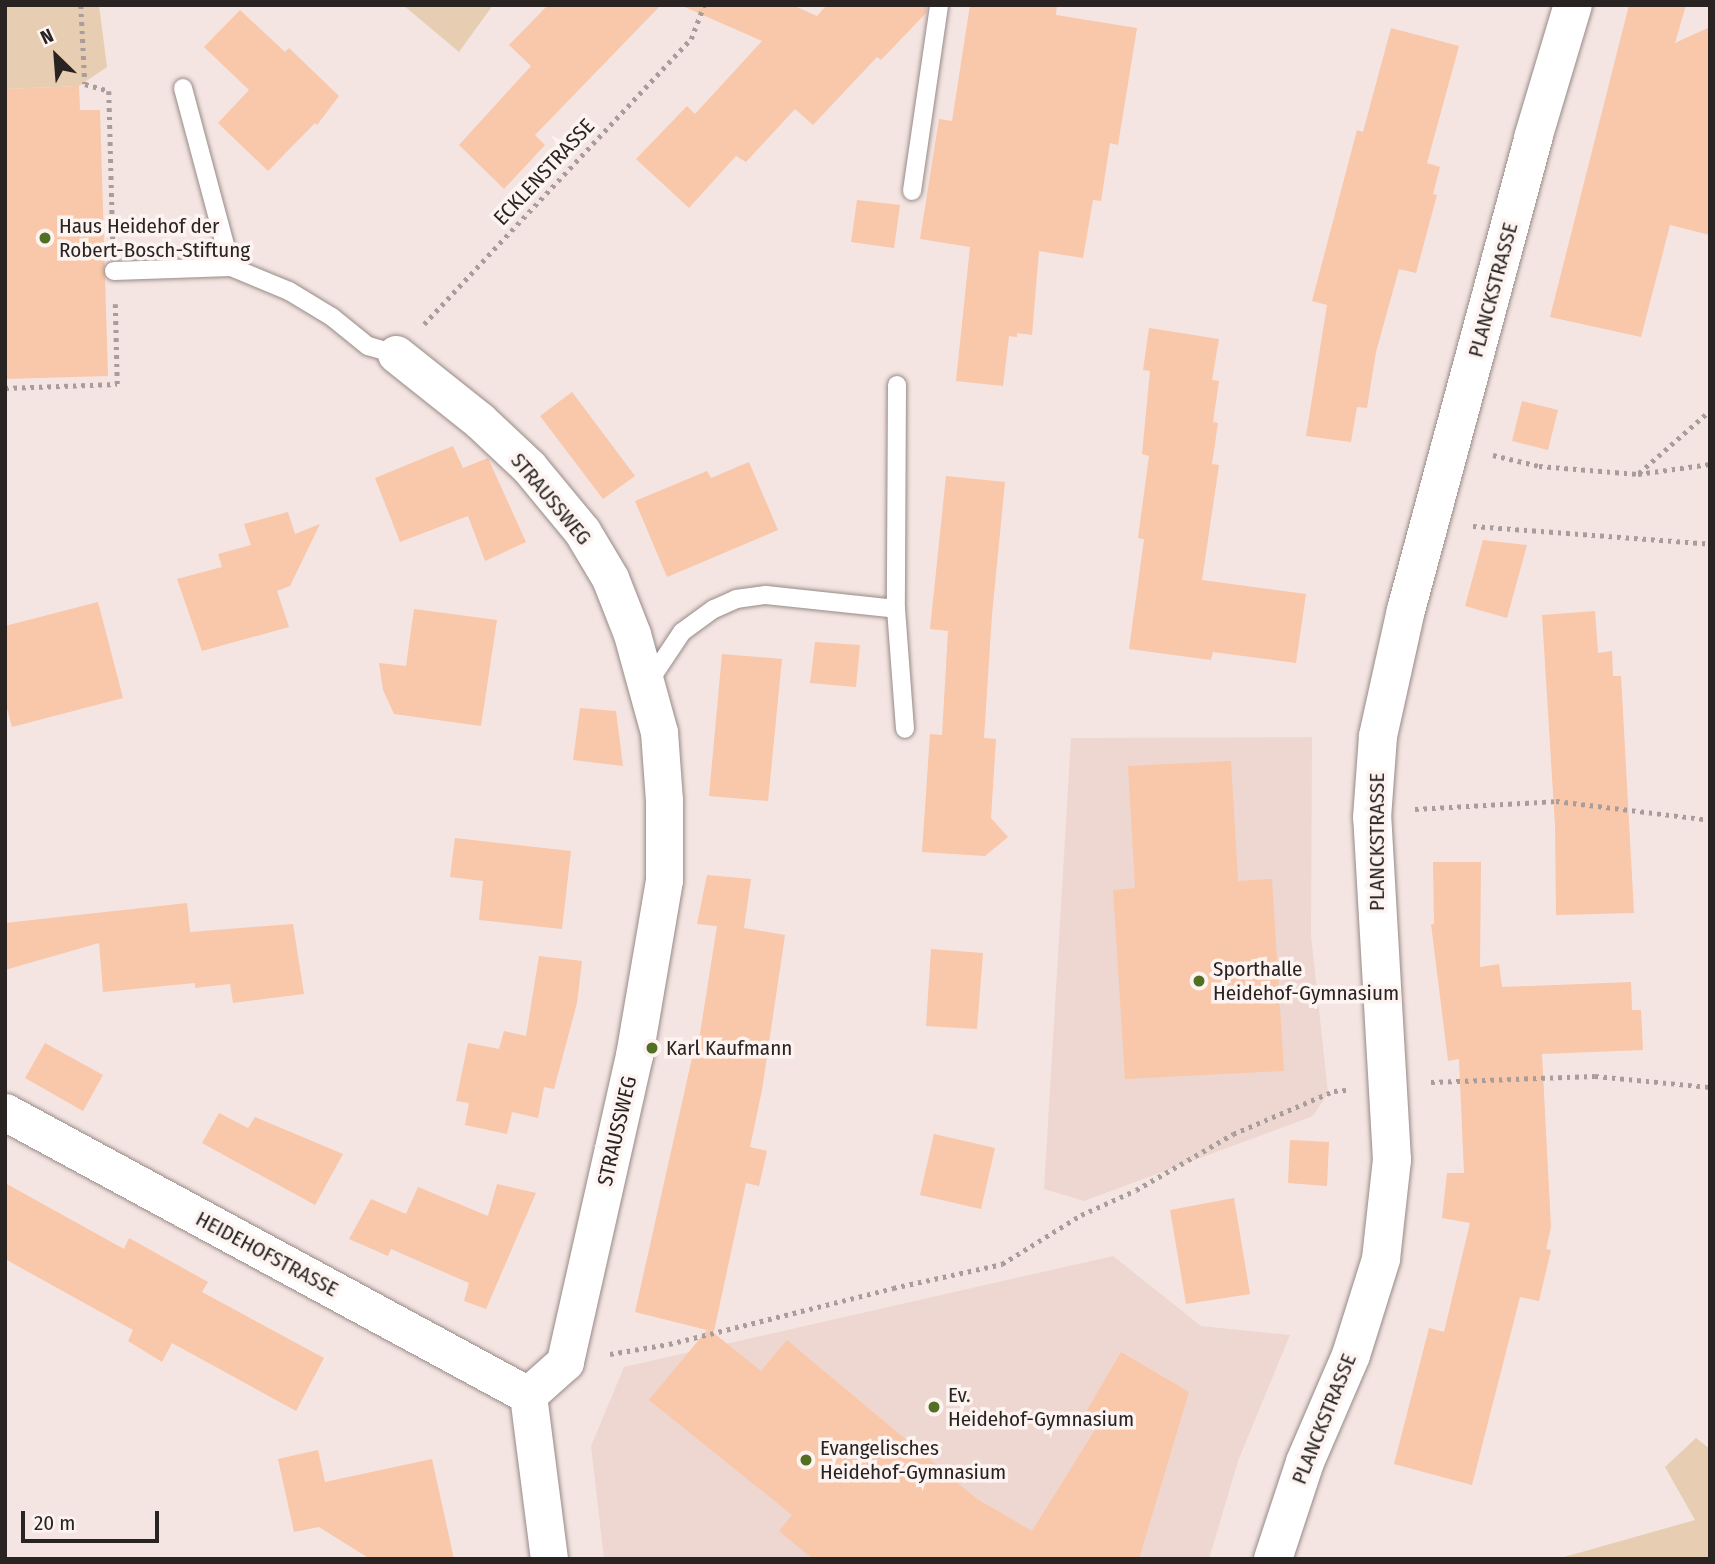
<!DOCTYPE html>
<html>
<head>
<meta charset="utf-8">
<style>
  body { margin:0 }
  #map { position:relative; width:1715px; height:1564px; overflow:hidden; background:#f4e5e2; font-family:"Fira Sans Condensed",sans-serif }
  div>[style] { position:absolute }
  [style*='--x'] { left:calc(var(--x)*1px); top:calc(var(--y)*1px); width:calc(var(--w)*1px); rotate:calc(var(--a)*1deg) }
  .built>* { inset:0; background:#eed7d1 }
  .green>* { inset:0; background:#e7ceb2 }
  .building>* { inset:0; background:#f9c7a9 }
  .path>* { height:4.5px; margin-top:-2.25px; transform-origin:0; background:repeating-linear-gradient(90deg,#a89d9a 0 3.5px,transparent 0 8.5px) }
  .roads { filter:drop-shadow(0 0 2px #988a87) drop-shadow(0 0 2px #988a87) }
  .lane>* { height:18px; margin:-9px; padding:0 9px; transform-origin:9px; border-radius:9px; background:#fff }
  .street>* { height:37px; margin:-18.5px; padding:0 18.5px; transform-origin:18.5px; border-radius:18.5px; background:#fff }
  .secondary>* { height:38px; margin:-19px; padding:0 19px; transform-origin:19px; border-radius:19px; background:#fff }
  .dots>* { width:19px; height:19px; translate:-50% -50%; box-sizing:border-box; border:4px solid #fdf4f2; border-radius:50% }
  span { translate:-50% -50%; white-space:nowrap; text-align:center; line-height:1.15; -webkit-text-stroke:7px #fdf4f2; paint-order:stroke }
  .street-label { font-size:21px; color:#292422 }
  .poi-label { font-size:21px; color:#292422 }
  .left { translate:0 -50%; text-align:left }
  .frame { position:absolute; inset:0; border:7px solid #292422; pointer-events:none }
  .north { position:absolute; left:21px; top:21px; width:70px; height:70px; -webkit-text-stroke:5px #fdf4f2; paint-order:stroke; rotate:335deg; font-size:19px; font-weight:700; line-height:28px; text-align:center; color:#292422 }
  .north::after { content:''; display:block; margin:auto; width:24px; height:32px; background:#292422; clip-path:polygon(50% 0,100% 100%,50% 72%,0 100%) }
  .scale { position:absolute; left:21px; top:1511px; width:138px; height:32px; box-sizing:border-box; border:4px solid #292422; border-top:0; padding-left:9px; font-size:21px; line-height:24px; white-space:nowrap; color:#292422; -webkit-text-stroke:5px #fdf4f2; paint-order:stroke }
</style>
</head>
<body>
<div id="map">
  <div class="built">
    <div style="clip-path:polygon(1312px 737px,1311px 935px,1328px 1093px,1313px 1116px,1084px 1201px,1044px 1189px,1071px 738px)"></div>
    <div style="clip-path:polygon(1113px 1256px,1201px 1326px,1290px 1335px,1238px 1461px,1209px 1559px,604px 1559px,591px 1446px,624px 1367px)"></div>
  </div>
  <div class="green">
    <div style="clip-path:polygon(5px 5px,99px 5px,107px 67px,79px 86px,5px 89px)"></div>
    <div style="clip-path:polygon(403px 5px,493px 5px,459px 52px)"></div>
    <div style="clip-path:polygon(1696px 1438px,1710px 1449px,1710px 1559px,1557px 1559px,1695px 1520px,1665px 1467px)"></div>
  </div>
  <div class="building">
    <div style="clip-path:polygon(548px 5px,661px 5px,535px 135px,545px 145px,504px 189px,459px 145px,531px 66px,509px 45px)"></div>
    <div style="clip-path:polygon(680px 5px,792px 5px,817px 16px,827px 5px,927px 5px,926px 13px,881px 60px,877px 57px,813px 125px,795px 109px,746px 162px,736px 156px,689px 208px,636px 159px,687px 106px,695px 114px,762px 41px)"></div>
    <div style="clip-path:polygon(970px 5px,1057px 5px,1056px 15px,1137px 28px,1118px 145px,1110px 143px,1101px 201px,1093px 200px,1083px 258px,1039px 251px,1032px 335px,1017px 333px,1017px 337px,1009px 336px,1003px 386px,956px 381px,970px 247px,920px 239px,939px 119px,952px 121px)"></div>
    <div style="clip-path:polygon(1629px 5px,1686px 5px,1675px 43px,1710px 27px,1710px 235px,1670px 225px,1641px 337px,1550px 317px)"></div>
    <div style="clip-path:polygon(240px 10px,285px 52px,289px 48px,339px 96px,317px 125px,315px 123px,268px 171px,218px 123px,249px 90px,204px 47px)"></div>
    <div style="clip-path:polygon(1391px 28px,1459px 46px,1427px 163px,1440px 167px,1433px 194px,1437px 195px,1416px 273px,1399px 269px,1376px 352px,1367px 408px,1357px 407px,1351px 442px,1306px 436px,1327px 305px,1312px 301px,1357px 130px,1363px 132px)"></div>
    <div style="clip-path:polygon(79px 86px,80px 110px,100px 110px,108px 376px,5px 379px,5px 89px)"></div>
    <div style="clip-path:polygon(857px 200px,900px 205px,894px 248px,851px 242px)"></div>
    <div style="clip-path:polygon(1149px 328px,1219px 339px,1212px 380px,1219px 381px,1213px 422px,1218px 423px,1212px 464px,1219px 465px,1202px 580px,1306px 594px,1296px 663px,1213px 652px,1211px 660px,1129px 649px,1144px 539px,1138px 538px,1149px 456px,1142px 454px,1150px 371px,1143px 370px)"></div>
    <div style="clip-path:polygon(572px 392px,635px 476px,603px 499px,540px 416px)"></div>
    <div style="clip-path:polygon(1522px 401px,1558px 410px,1548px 450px,1512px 441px)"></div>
    <div style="clip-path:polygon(453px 446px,463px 468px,488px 458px,526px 542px,485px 561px,468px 516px,400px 542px,375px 478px)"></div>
    <div style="clip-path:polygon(749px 462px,778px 530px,667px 577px,635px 501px,707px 471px,711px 478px)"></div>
    <div style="clip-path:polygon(946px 476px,1005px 482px,992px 615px,984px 738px,996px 739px,991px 818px,1008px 837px,985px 856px,922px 852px,930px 734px,942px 735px,948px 631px,930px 629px)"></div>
    <div style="clip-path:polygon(288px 512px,295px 534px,320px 524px,290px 586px,277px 591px,289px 627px,202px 651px,177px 579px,222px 567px,218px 554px,251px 545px,244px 524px)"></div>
    <div style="clip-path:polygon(1483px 540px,1527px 545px,1507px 618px,1465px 606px)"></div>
    <div style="clip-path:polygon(98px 602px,123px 698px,12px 727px,5px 701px,5px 626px)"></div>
    <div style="clip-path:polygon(414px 609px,497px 620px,481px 726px,394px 714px,383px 690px,379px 663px,406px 666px)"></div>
    <div style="clip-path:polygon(1595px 611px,1598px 653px,1612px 651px,1613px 676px,1621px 676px,1634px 913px,1556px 915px,1555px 825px,1542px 615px)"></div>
    <div style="clip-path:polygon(815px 642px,860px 645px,856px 687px,810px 683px)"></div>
    <div style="clip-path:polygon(722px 654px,782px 659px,768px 801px,709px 796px)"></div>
    <div style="clip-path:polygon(580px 708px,616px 711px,623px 766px,573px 760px)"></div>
    <div style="clip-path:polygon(1231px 761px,1238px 881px,1272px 879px,1284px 1071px,1125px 1079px,1113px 890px,1135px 888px,1128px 766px)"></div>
    <div style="clip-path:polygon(455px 838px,571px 851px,562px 929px,479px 920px,483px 881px,450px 877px)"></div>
    <div style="clip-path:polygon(1433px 862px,1481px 862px,1480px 967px,1499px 964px,1502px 987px,1631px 982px,1632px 1010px,1641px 1010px,1643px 1050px,1542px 1054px,1551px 1227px,1546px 1249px,1551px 1250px,1539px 1301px,1520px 1297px,1472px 1485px,1394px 1464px,1429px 1328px,1444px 1332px,1470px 1223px,1442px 1218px,1447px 1173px,1464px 1173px,1459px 1059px,1448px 1061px,1431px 924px,1434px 924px)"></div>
    <div style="clip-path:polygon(707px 875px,751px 879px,744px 928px,785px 935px,762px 1090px,750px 1147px,767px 1151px,759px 1186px,746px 1183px,714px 1331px,710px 1330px,761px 1371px,787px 1340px,977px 1499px,1032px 1531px,1101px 1420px,1086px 1412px,1121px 1352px,1189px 1392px,1139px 1559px,813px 1559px,779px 1531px,792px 1515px,649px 1400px,707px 1330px,635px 1312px,692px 1058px,696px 1059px,717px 926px,697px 924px)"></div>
    <div style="clip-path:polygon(187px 903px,190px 932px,293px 924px,304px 994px,233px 1003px,230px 984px,195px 988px,195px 983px,103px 992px,99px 943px,5px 970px,5px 923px)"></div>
    <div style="clip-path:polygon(931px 949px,983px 953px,977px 1029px,926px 1026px)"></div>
    <div style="clip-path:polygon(539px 956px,582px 961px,577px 1003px,554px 1089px,544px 1087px,538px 1118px,512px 1112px,507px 1134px,465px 1125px,469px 1103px,456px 1101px,468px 1043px,499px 1049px,504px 1031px,526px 1036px)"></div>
    <div style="clip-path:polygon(45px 1043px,103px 1075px,83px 1111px,25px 1078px)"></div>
    <div style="clip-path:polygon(219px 1113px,248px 1128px,255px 1117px,343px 1154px,315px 1205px,202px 1143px)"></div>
    <div style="clip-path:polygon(934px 1134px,995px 1148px,981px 1209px,920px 1195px)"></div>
    <div style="clip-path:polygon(1290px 1140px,1329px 1142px,1327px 1186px,1288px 1183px)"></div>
    <div style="clip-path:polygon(5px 1183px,124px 1249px,129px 1238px,208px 1282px,202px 1292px,324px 1358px,296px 1411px,172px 1343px,162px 1362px,128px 1341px,133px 1330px,5px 1259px)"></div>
    <div style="clip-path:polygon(497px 1184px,536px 1193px,486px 1309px,464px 1301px,469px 1283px,391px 1249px,388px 1256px,349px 1239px,371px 1199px,406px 1214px,418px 1187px,488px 1216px)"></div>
    <div style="clip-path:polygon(1234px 1198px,1250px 1294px,1186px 1304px,1170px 1210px)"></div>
    <div style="clip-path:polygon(318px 1450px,325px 1482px,432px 1459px,454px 1559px,370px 1559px,319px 1527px,294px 1532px,278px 1459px)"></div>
  </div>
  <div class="path">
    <div style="--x:81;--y:5;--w:79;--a:87.1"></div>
    <div style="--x:85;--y:84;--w:25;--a:16"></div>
    <div style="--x:109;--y:91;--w:148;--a:88.5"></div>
    <div style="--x:424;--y:324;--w:391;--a:-46.9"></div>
    <div style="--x:691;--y:39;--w:36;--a:-69"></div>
    <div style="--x:5;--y:388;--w:112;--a:-2"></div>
    <div style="--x:117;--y:384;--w:80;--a:-91.4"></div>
    <div style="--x:1493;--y:455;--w:47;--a:13.4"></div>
    <div style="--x:1539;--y:466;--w:99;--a:4.6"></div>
    <div style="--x:1638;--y:474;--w:73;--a:-7.9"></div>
    <div style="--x:1639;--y:473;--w:91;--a:-41.4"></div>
    <div style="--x:1473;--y:526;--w:238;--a:4.3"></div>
    <div style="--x:1415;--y:809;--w:141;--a:-3.2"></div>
    <div style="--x:1556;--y:801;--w:155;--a:7"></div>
    <div style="--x:1431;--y:1082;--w:164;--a:-2.1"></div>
    <div style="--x:1595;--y:1076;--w:116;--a:5.5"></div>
    <div style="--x:610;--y:1354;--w:60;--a:-9.6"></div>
    <div style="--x:669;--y:1344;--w:231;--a:-14"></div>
    <div style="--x:893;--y:1288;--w:112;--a:-12.4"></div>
    <div style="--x:1002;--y:1264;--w:93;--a:-31.8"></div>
    <div style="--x:1081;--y:1215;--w:60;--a:-24.4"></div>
    <div style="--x:1136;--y:1190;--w:112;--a:-30"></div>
    <div style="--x:1233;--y:1134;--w:110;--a:-23.1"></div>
    <div style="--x:1334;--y:1091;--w:12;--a:-5"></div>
  </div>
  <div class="roads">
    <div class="lane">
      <div style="--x:183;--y:88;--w:185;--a:75"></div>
      <div style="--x:231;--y:267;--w:63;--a:22.5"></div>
      <div style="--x:289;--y:291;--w:50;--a:31.2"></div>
      <div style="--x:332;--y:317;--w:46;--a:38.9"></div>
      <div style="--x:368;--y:346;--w:29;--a:16"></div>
      <div style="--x:912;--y:191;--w:188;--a:-81.7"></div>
      <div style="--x:114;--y:271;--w:117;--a:-2"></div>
      <div style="--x:897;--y:385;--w:224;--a:90.3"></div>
      <div style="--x:896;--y:609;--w:120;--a:85.7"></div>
      <div style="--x:648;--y:683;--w:61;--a:-56.3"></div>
      <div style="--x:682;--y:632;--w:39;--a:-36"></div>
      <div style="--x:714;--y:609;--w:24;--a:-24"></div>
      <div style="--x:736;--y:599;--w:30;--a:-8"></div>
      <div style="--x:766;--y:595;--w:131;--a:6.1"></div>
    </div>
    <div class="street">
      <div style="--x:396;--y:354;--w:106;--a:38.5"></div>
      <div style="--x:479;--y:420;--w:69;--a:43.2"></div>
      <div style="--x:529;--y:467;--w:83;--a:50.4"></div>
      <div style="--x:582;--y:531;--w:55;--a:59.2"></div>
      <div style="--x:610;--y:578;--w:60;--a:68.6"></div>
      <div style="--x:632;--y:634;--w:102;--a:74.6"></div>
      <div style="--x:659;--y:732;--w:68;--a:85.8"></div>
      <div style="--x:664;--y:800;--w:80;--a:90"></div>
      <div style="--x:664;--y:880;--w:178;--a:99.7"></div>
      <div style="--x:634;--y:1055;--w:315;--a:102.7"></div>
      <div style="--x:565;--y:1362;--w:50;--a:138.3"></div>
      <div style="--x:528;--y:1395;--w:165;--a:82.7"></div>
      <div style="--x:5;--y:1112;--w:595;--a:28.42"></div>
    </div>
    <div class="secondary">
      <div style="--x:1273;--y:1559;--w:102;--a:-71.7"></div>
      <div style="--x:1305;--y:1462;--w:116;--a:-66.7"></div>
      <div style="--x:1351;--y:1355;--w:101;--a:-72.6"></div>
      <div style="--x:1381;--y:1259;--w:100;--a:-83.7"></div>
      <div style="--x:1392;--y:1160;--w:343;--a:-93.3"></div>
      <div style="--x:1372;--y:818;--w:82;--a:-85.8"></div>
      <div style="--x:1378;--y:736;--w:129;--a:-77.5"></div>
      <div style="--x:1406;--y:610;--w:489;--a:-74.9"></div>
      <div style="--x:1533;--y:138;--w:139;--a:-73.3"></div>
    </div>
  </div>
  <div class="dots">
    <div style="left:45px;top:238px;background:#526f23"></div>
    <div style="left:1199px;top:981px;background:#526f23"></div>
    <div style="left:652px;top:1048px;background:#526f23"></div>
    <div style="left:934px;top:1407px;background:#526f23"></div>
    <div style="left:806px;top:1460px;background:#526f23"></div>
  </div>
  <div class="street-label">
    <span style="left:544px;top:172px;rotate:-47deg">ECKLENSTRASSE</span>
    <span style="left:1493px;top:290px;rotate:-75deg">PLANCKSTRASSE</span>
    <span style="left:551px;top:499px;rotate:50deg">STRAUSSWEG</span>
    <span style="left:1377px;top:842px;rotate:-90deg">PLANCKSTRASSE</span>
    <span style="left:617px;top:1131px;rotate:-77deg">STRAUSSWEG</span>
    <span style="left:267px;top:1254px;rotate:28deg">HEIDEHOFSTRASSE</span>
    <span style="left:1324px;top:1419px;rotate:-68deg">PLANCKSTRASSE</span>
  </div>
  <div class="poi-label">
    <span class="left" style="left:59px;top:238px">Haus Heidehof der<br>Robert-Bosch-Stiftung</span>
    <span class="left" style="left:1213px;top:981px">Sporthalle<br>Heidehof-Gymnasium</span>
    <span class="left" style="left:666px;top:1048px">Karl Kaufmann</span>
    <span class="left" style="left:948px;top:1407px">Ev.<br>Heidehof-Gymnasium</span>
    <span class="left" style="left:820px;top:1460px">Evangelisches<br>Heidehof-Gymnasium</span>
  </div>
  <div class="frame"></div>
  <div class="north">N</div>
  <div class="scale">20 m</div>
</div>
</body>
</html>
